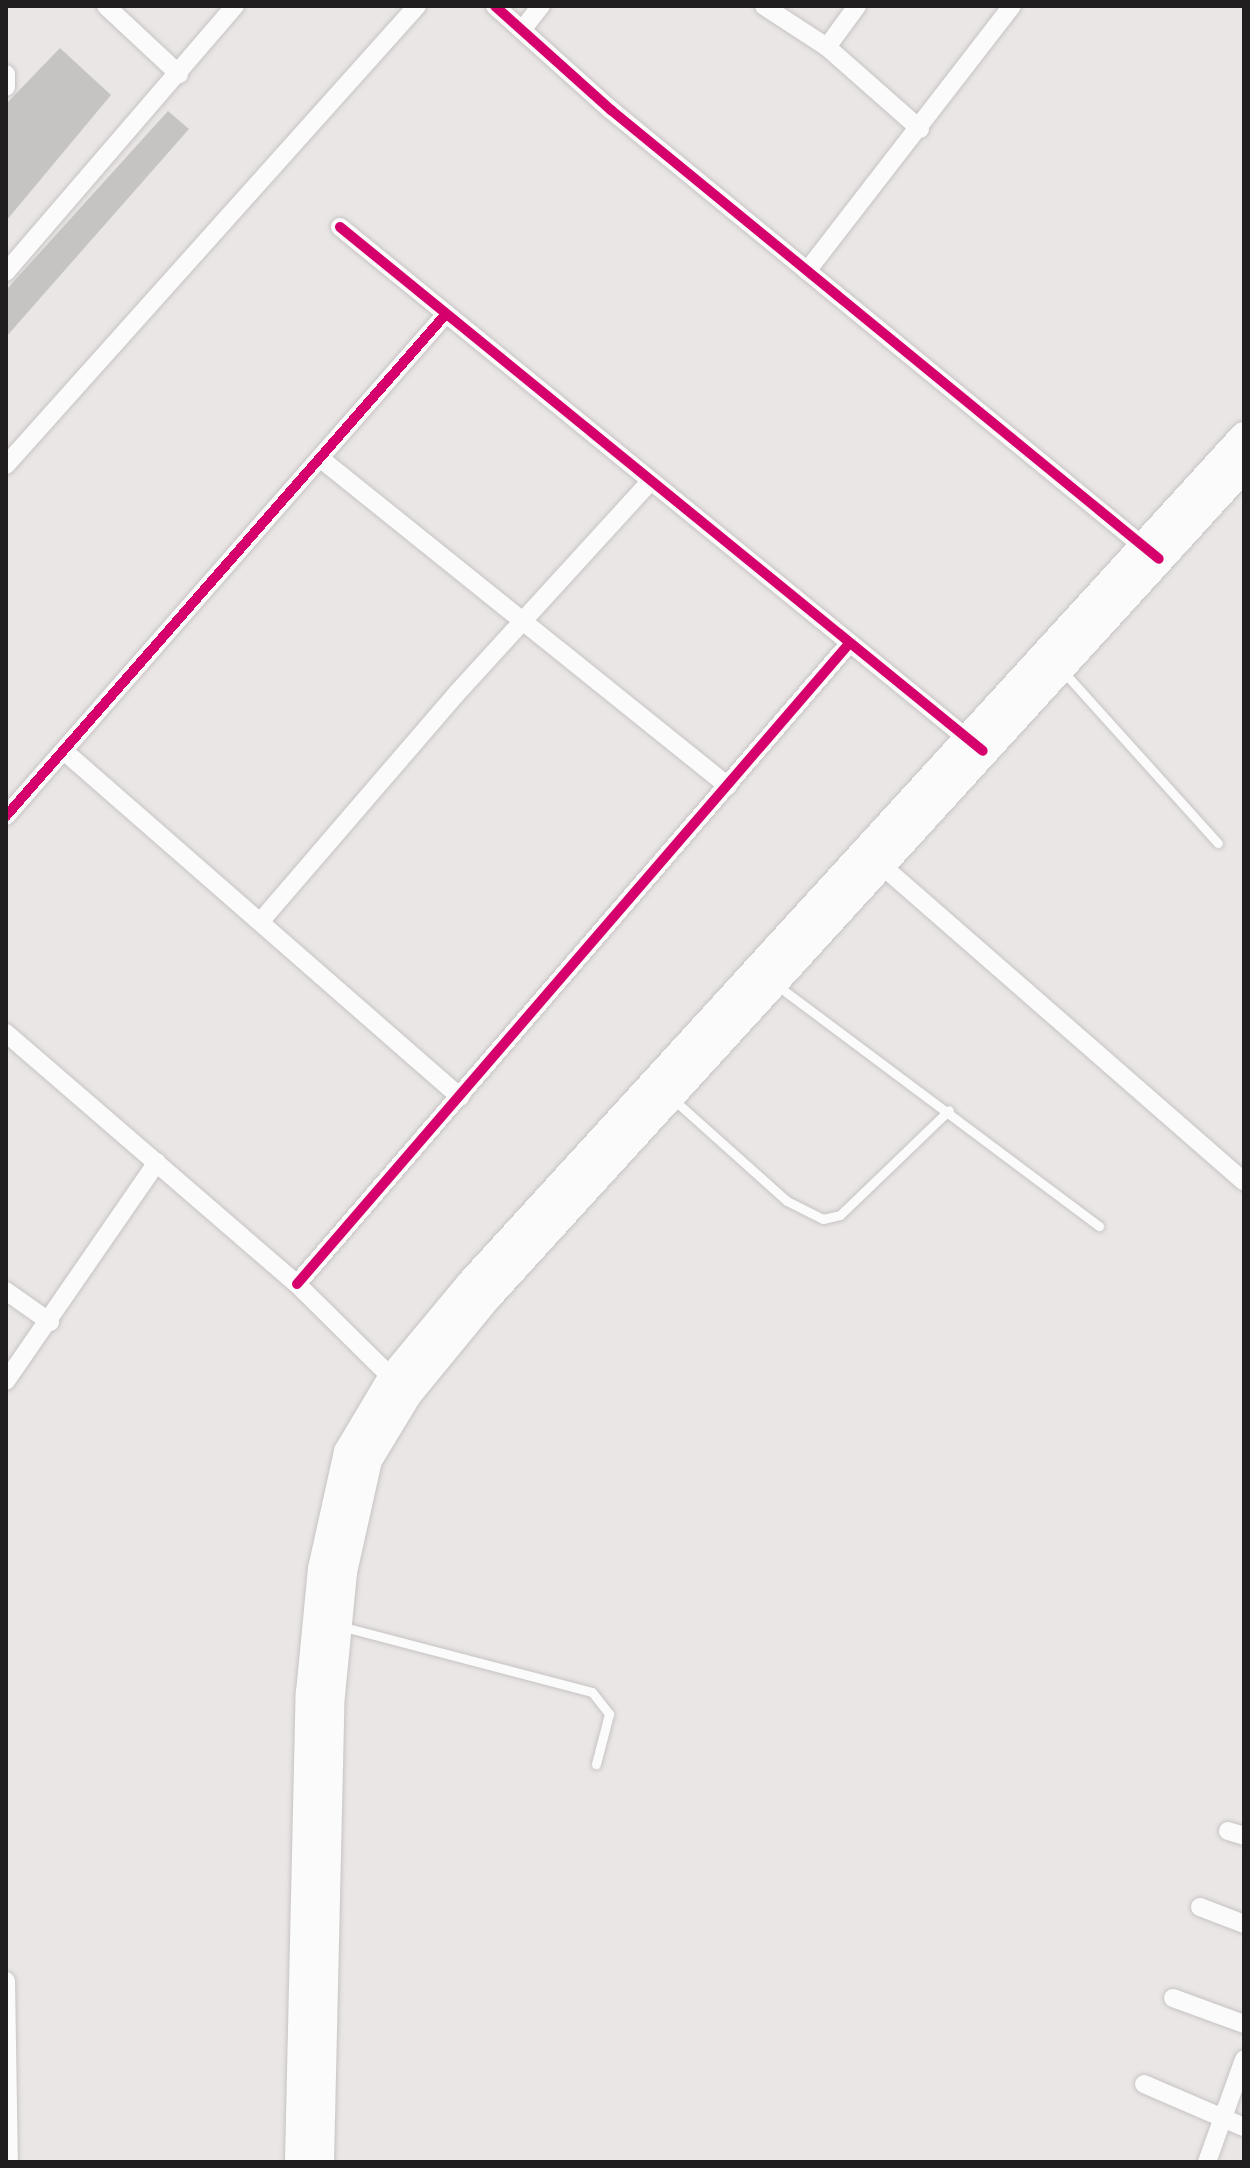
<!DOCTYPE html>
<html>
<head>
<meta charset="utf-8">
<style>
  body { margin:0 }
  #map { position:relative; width:1250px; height:2168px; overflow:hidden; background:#eae6e6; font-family:Bitter,serif }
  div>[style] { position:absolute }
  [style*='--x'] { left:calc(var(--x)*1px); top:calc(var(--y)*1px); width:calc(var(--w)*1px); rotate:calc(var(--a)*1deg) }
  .building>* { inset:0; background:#c6c3c3 }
  .roads { filter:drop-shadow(0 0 2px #c7c3c3) drop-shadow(0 0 2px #c7c3c3) }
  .service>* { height:9px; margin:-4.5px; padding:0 4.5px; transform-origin:4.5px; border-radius:4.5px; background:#fcfbfb }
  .minor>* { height:18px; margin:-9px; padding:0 9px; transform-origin:9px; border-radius:9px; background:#fcfbfb }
  .primary>* { height:28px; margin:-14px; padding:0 14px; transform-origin:14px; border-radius:14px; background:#fcfbfb }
  .cycleway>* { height:10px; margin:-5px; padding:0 5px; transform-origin:5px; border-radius:5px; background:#d6006c }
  span { translate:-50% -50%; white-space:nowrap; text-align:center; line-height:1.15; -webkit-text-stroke:8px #f9f2f2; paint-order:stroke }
  .frame { position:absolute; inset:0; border:8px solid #201e1e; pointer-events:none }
</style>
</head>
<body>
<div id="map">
  <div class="building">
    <div style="clip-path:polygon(60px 48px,111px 95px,6px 221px,6px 104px)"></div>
    <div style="clip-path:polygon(168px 111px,189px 129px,6px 337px,6px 290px)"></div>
  </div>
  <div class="roads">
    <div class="service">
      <div style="--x:1062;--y:670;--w:233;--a:48"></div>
      <div style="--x:778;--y:986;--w:401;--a:36.8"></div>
      <div style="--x:674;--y:1100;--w:152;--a:41.8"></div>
      <div style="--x:787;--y:1201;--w:40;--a:26.6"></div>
      <div style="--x:823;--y:1219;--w:17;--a:-13"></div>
      <div style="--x:840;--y:1215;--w:151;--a:-43.9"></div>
      <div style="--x:340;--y:1626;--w:260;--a:14.7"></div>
      <div style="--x:592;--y:1692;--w:28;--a:52"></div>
      <div style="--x:609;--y:1714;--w:52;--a:104.6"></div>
    </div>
    <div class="minor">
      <div style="--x:106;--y:6;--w:100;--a:43"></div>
      <div style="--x:495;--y:6;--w:156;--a:41.9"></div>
      <div style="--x:611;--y:110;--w:697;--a:39.35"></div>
      <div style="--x:764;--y:6;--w:75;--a:33.1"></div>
      <div style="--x:827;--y:47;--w:124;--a:41.4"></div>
      <div style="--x:522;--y:30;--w:31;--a:-52"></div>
      <div style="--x:827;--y:47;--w:51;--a:-53.8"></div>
      <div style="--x:6;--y:74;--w:13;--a:90"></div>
      <div style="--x:340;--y:227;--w:818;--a:39.2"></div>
      <div style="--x:807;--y:271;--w:335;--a:-52.3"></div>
      <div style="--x:6;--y:272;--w:351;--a:-49.3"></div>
      <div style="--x:321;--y:459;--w:522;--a:38.78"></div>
      <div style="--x:6;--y:465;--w:616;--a:-48.16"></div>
      <div style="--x:64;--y:751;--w:526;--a:41.14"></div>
      <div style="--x:6;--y:816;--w:668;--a:-48.77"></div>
      <div style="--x:880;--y:864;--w:483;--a:41.1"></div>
      <div style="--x:260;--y:922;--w:303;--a:-49.3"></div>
      <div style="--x:458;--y:692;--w:285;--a:-47.6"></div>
      <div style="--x:6;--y:1033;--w:384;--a:40.8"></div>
      <div style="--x:297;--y:1284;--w:141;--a:44.7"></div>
      <div style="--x:297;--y:1284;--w:844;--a:-49.23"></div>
      <div style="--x:6;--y:1291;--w:54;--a:35.2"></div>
      <div style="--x:6;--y:1381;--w:266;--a:-55.4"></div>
      <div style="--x:1228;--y:1831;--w:17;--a:17"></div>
      <div style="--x:1200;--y:1907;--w:47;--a:21.1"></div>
      <div style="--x:6;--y:1981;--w:181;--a:89.1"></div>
      <div style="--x:1173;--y:1998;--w:76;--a:20.1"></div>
      <div style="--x:1144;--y:2084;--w:109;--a:23.3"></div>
      <div style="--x:1207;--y:2162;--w:109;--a:-70.2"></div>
    </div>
    <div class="primary">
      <div style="--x:299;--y:2162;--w:469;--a:-88.7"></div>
      <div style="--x:310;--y:1693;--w:125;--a:-84.5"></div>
      <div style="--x:322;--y:1569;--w:120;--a:-77.5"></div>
      <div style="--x:348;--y:1452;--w:86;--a:-59.3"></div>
      <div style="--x:392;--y:1378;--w:122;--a:-50.3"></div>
      <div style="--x:470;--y:1284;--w:1148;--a:-47.61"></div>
      <div style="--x:320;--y:2162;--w:467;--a:-88.7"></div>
      <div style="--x:331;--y:1695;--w:124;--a:-84.4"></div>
      <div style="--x:343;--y:1572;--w:115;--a:-77.4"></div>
      <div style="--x:368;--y:1460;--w:77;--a:-58.8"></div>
      <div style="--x:408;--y:1394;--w:123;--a:-50.6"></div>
      <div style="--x:486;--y:1299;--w:1126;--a:-47.66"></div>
    </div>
  </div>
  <div class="cycleway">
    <div style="--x:495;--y:6;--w:156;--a:41.9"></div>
    <div style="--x:611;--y:110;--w:708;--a:39.33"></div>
    <div style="--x:340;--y:227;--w:829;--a:39.18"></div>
    <div style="--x:6;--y:816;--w:668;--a:-48.77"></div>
    <div style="--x:297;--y:1284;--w:844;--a:-49.23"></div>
  </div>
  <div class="frame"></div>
</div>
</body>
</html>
